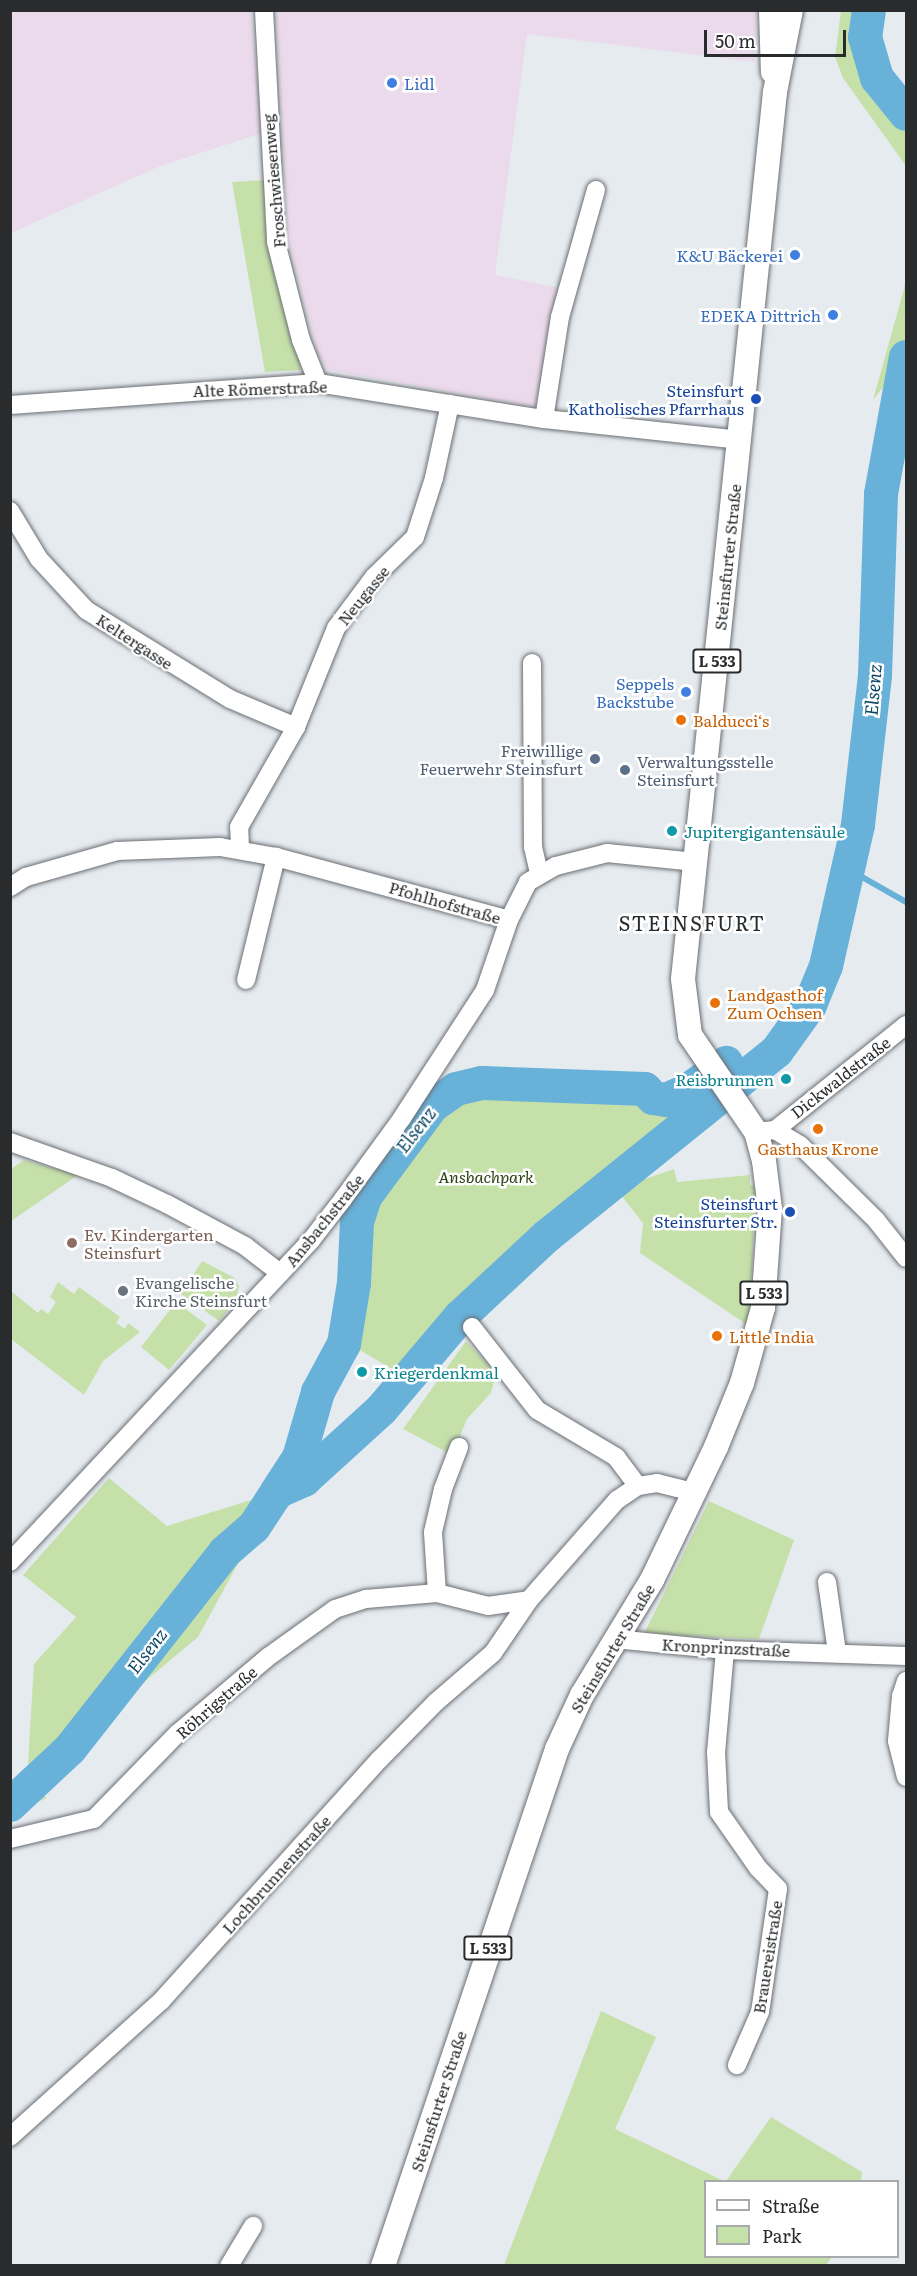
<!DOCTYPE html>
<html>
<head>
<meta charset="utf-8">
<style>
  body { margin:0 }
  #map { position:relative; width:917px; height:2276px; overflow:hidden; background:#e6ebf0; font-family:Literata,serif }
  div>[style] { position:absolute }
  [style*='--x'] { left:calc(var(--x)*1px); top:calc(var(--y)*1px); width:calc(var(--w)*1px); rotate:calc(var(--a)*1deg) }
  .commercial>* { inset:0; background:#ebdaeb }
  .green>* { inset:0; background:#c6e0aa }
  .stream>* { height:6px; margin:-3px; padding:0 3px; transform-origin:3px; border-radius:3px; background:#68b1d9 }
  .river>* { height:34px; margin:-17px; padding:0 17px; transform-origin:17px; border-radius:17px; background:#68b1d9 }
  .roads { filter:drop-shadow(0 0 2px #6b6f74) drop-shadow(0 0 2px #6b6f74) }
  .minor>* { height:18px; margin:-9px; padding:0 9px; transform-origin:9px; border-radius:9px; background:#fff }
  .major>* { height:24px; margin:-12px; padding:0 12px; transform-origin:12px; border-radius:12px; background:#fff }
  .dots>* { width:16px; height:16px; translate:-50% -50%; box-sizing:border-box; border:3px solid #fff; border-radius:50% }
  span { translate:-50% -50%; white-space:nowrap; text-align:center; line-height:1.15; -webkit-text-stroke:5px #fff; paint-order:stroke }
  .shield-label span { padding:2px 4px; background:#fff; border:2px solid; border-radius:4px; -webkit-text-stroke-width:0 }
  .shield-label { font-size:15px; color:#292b2d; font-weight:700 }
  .shop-label { font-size:16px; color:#366cbe }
  .left { translate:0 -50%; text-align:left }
  .right { translate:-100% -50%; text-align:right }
  .street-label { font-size:16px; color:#292b2d }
  .transit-label { font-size:16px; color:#164399 }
  .food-label { font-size:16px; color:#c56008 }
  .service-label { font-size:16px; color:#4e5e75 }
  .culture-label { font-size:16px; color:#0d838f }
  .park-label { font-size:16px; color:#2e4214; font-style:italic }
  .education-label { font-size:16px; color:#785e54 }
  .worship-label { font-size:16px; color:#5b616d }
  .water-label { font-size:18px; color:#0c4864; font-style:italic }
  .quarter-label { font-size:20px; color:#292b2d; letter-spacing:1.5px }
  .frame { position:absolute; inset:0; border:12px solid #292b2d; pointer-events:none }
  .legend { position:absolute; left:704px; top:2180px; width:195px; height:78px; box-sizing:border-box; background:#fff; border:2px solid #a9aaab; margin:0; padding:8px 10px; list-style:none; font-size:18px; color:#292b2d }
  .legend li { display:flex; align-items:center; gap:12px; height:30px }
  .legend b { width:30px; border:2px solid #a9aaab }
  .scale { position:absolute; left:704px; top:30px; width:142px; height:27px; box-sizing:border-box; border:3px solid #292b2d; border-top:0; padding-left:8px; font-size:18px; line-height:21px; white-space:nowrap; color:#292b2d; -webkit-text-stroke:4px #fff; paint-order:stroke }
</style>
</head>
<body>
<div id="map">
  <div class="commercial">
    <div style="clip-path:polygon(10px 11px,251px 11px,262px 133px,160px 166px,11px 233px)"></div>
    <div style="clip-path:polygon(276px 11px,756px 11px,755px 62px,527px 34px,495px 275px,560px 288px,535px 407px,328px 370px,317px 353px,288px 241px)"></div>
  </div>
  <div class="green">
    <div style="clip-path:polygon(841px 11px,884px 11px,881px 42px,894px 83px,906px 96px,906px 166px,843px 78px,835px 57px)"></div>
    <div style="clip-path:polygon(265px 180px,295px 335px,301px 370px,265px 372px,232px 182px)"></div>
    <div style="clip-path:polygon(906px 276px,906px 358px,873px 400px,904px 289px)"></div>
    <div style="clip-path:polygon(459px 1093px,673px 1105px,689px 1113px,596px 1185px,392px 1369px,351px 1345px,358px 1255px,368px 1199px,434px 1110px)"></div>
    <div style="clip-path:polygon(24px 1160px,78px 1175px,11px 1221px,11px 1169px)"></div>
    <div style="clip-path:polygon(674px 1169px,677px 1182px,750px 1175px,750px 1185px,756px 1186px,749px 1326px,640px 1253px,643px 1223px,616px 1189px)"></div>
    <div style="clip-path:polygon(202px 1261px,233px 1277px,239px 1286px,235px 1302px,219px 1321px,181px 1294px)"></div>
    <div style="clip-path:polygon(58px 1282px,74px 1294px,79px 1287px,120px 1317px,116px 1323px,125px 1329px,128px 1323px,140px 1332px,103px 1361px,84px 1395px,11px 1339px,11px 1291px,38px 1313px,41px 1309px,48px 1314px,56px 1302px,50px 1297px)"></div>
    <div style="clip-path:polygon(176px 1302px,207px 1325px,169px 1370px,141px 1347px)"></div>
    <div style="clip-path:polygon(466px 1341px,496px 1373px,491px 1393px,467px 1419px,452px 1455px,403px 1429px)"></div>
    <div style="clip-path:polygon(109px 1478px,167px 1526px,277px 1492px,198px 1637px,27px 1780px,47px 1798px,11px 1813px,11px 1795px,27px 1780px,34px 1664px,76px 1617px,23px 1575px)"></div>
    <div style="clip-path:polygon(709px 1501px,794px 1540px,759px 1639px,644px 1634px)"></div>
    <div style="clip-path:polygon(601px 2011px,656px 2037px,615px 2129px,724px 2181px,706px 2182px,706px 2256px,832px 2257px,826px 2265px,504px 2265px)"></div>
    <div style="clip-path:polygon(771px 2117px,862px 2172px,861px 2181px,726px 2181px)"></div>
  </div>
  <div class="stream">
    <div style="--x:848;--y:869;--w:67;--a:29.6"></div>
  </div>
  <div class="river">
    <div style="--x:869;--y:10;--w:27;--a:98"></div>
    <div style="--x:865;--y:37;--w:43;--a:73.7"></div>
    <div style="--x:877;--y:78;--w:46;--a:51.1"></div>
    <div style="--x:278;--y:1490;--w:38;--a:-57"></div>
    <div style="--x:299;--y:1458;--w:69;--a:-73.9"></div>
    <div style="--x:318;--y:1392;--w:55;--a:-61.6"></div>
    <div style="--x:344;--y:1344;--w:62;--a:-80.7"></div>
    <div style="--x:354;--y:1283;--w:61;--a:-87.2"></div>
    <div style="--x:357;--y:1222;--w:26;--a:-72"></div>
    <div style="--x:365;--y:1197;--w:113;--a:-53.6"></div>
    <div style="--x:432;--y:1106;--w:29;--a:-35"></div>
    <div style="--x:456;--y:1089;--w:27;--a:-13"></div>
    <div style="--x:482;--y:1083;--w:163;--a:2.1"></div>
    <div style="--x:645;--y:1089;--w:12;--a:48"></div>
    <div style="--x:653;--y:1098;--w:13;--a:9"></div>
    <div style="--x:666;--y:1100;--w:24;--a:-24"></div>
    <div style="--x:688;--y:1090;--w:47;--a:-35.4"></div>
    <div style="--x:10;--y:1805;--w:82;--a:-43"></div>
    <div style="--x:70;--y:1749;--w:251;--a:-51.8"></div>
    <div style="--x:225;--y:1552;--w:38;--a:-41"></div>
    <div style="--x:254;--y:1527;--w:42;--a:-56.7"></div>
    <div style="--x:277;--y:1492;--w:30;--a:-24"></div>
    <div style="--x:304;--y:1480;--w:104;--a:-42.3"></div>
    <div style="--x:381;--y:1410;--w:122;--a:-49.7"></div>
    <div style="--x:460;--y:1317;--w:119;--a:-43"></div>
    <div style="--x:547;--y:1236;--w:295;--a:-38.8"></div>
    <div style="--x:777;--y:1051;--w:57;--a:-54.3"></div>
    <div style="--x:810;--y:1005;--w:42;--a:-67.7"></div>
    <div style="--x:826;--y:966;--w:145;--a:-77.2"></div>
    <div style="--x:858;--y:825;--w:150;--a:-83.5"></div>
    <div style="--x:875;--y:676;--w:182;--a:-88.1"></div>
    <div style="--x:881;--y:494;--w:139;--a:-79.7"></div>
  </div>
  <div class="roads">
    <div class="minor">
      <div style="--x:264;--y:10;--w:232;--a:87"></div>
      <div style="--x:276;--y:242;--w:101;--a:75.7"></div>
      <div style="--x:301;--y:340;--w:46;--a:68.4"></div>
      <div style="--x:10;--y:405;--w:309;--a:-4.1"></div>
      <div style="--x:318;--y:383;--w:229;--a:9.1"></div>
      <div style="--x:544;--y:419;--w:196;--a:6.1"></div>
      <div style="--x:544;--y:419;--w:103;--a:-81.1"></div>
      <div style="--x:560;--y:317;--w:132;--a:-74.2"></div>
      <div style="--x:10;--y:511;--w:56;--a:58.9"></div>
      <div style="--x:39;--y:559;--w:69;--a:47.3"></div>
      <div style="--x:86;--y:610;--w:169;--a:31.7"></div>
      <div style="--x:230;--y:699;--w:72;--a:23"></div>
      <div style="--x:532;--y:663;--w:184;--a:89.7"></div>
      <div style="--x:533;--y:847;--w:27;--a:77"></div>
      <div style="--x:240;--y:850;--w:23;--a:-92"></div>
      <div style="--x:239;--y:827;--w:115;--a:-60.3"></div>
      <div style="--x:296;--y:727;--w:107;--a:-68"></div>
      <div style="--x:336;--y:628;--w:64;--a:-53.3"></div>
      <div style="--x:374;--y:577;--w:57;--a:-44.3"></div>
      <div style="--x:415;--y:537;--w:62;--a:-72.1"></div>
      <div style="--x:434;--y:478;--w:76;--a:-77.8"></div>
      <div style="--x:10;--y:887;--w:19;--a:-32"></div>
      <div style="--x:26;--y:877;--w:95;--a:-15.9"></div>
      <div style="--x:117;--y:851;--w:103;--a:-2.2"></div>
      <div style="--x:220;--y:847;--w:57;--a:10.1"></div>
      <div style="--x:276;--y:857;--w:241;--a:15.1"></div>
      <div style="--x:246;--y:980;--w:127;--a:-76.3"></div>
      <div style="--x:775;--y:1130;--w:168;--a:-38.7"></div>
      <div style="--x:756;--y:1132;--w:19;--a:-6"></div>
      <div style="--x:775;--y:1130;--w:29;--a:31"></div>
      <div style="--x:800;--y:1145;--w:107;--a:44.6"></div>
      <div style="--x:876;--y:1220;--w:48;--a:51.7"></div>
      <div style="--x:10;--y:1142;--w:108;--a:19.4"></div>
      <div style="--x:112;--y:1178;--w:61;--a:25.3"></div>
      <div style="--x:167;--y:1204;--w:89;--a:28.3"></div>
      <div style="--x:245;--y:1246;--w:44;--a:37.6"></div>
      <div style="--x:472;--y:1327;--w:105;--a:51.9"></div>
      <div style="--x:537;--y:1410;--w:92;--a:30.7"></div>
      <div style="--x:616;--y:1457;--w:36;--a:53"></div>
      <div style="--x:10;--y:1562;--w:442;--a:-46.9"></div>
      <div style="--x:312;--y:1239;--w:51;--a:-52.2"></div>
      <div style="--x:343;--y:1199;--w:100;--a:-53.9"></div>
      <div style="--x:402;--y:1118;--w:153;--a:-57"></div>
      <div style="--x:485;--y:990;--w:74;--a:-71.1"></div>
      <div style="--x:509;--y:920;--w:42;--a:-63.4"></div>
      <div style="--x:528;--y:882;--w:32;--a:-30"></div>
      <div style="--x:556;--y:866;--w:53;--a:-14.3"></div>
      <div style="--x:607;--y:853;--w:89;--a:5.8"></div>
      <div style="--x:827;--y:1582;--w:71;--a:81.9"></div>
      <div style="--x:437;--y:1593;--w:61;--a:-93.8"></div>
      <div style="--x:433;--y:1532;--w:44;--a:-76.9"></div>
      <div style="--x:443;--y:1489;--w:45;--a:-69.1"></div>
      <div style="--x:615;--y:1639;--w:111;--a:5.7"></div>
      <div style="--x:725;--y:1650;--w:181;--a:1.9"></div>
      <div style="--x:725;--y:1650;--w:102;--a:95"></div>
      <div style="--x:716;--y:1752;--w:60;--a:87.1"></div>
      <div style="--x:719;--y:1812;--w:68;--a:55.1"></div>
      <div style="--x:758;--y:1868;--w:29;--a:46"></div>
      <div style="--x:778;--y:1889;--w:124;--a:98.3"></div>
      <div style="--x:760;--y:2012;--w:58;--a:113.5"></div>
      <div style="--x:906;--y:1681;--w:16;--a:108"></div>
      <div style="--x:901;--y:1696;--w:45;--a:95.1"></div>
      <div style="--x:897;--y:1741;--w:37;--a:76"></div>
      <div style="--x:10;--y:1839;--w:86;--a:-13.4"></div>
      <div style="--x:94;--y:1819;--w:120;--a:-45.7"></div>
      <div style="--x:178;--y:1733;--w:118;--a:-40.2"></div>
      <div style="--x:268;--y:1657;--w:82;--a:-35.6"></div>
      <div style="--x:335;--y:1609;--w:33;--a:-18"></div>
      <div style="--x:366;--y:1599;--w:71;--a:-4.8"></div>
      <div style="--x:437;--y:1593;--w:53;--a:14.3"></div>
      <div style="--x:488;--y:1606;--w:41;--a:-8.3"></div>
      <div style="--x:529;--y:1600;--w:133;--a:-48.7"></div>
      <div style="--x:617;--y:1500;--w:25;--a:-34"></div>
      <div style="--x:638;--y:1486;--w:19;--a:-9"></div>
      <div style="--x:657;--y:1483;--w:38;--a:14"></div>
      <div style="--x:10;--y:2137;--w:203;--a:-42"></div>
      <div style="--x:161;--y:2001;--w:325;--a:-47.9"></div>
      <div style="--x:379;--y:1760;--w:81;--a:-45.5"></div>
      <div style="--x:436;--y:1702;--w:75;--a:-40.7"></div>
      <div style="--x:493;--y:1653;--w:64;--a:-55.8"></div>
      <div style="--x:229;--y:2266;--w:47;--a:-59"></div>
    </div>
    <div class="major">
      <div style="--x:771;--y:10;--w:62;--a:88.2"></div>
      <div style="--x:383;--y:2266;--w:545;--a:-71.4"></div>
      <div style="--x:557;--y:1749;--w:60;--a:-65.2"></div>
      <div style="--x:582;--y:1695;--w:135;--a:-58.7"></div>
      <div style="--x:652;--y:1580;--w:148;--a:-64.3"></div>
      <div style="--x:716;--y:1447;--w:69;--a:-67.9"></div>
      <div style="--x:742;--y:1383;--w:78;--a:-74.4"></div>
      <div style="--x:763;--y:1308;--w:99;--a:-86"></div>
      <div style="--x:770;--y:1209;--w:48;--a:-97.1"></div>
      <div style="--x:764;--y:1161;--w:30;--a:-105"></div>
      <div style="--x:756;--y:1132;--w:117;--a:-124.2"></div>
      <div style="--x:690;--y:1035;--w:56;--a:-97.1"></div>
      <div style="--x:683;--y:979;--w:892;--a:-84.08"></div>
      <div style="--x:775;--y:92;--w:84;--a:-79"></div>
    </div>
  </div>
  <div class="dots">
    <div style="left:392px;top:83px;background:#3f7fe0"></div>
    <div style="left:795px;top:255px;background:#3f7fe0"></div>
    <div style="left:833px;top:315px;background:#3f7fe0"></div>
    <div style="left:756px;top:399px;background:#1a4fb4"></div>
    <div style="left:686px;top:692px;background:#3f7fe0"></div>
    <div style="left:681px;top:720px;background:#e8710a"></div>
    <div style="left:595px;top:759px;background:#5c6f8a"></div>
    <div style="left:625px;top:770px;background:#5c6f8a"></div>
    <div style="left:672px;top:831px;background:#0f9aa8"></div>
    <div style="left:715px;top:1003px;background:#e8710a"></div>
    <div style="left:786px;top:1079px;background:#0f9aa8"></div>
    <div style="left:818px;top:1129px;background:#e8710a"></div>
    <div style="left:790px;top:1212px;background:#1a4fb4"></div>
    <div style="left:72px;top:1243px;background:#8d6e63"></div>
    <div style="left:123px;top:1291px;background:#6b7280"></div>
    <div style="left:717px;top:1336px;background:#e8710a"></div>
    <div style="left:362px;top:1372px;background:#0f9aa8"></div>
  </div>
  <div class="shield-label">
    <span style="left:717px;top:661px">L 533</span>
    <span style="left:764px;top:1293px">L 533</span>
    <span style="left:488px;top:1948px">L 533</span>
  </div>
  <div class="shop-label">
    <span class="left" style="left:404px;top:83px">Lidl</span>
    <span class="right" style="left:783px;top:255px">K&amp;U Bäckerei</span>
    <span class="right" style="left:821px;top:315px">EDEKA Dittrich</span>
    <span class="right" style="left:674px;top:692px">Seppels<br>Backstube</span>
  </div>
  <div class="street-label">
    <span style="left:273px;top:181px;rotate:-95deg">Froschwiesenweg</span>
    <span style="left:260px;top:388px;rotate:-2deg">Alte Römerstraße</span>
    <span style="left:727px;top:557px;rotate:-84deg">Steinsfurter Straße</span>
    <span style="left:363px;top:595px;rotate:-51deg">Neugasse</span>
    <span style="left:135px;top:641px;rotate:33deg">Keltergasse</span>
    <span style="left:445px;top:902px;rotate:16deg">Pfohlhofstraße</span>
    <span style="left:840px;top:1077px;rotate:-38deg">Dickwaldstraße</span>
    <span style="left:324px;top:1220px;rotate:-51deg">Ansbachstraße</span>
    <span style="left:726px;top:1647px;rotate:3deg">Kronprinzstraße</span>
    <span style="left:612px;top:1648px;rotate:-59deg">Steinsfurter Straße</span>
    <span style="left:216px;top:1702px;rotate:-41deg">Röhrigstraße</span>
    <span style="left:276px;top:1874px;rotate:-48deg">Lochbrunnenstraße</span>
    <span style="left:767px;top:1957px;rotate:-81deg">Brauereistraße</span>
    <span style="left:438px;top:2101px;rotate:-72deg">Steinsfurter Straße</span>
  </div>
  <div class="transit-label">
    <span class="right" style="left:744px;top:399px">Steinsfurt<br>Katholisches Pfarrhaus</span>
    <span class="right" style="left:778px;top:1212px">Steinsfurt<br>Steinsfurter Str.</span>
  </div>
  <div class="food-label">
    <span class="left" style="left:693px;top:720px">Balducci‘s</span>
    <span class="left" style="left:727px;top:1003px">Landgasthof<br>Zum Ochsen</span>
    <span style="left:818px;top:1148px">Gasthaus Krone</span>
    <span class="left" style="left:729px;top:1336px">Little India</span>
  </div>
  <div class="service-label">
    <span class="right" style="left:583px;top:759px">Freiwillige<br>Feuerwehr Steinsfurt</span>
    <span class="left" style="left:637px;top:770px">Verwaltungsstelle<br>Steinsfurt</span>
  </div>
  <div class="culture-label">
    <span class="left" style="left:684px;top:831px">Jupitergigantensäule</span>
    <span class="right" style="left:774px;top:1079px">Reisbrunnen</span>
    <span class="left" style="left:374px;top:1372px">Kriegerdenkmal</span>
  </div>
  <div class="park-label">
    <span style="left:486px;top:1176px">Ansbachpark</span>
  </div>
  <div class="education-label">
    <span class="left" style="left:84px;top:1243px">Ev. Kindergarten<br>Steinsfurt</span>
  </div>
  <div class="worship-label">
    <span class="left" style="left:135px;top:1291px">Evangelische<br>Kirche Steinsfurt</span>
  </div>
  <div class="water-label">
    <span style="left:873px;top:690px;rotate:-85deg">Elsenz</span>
    <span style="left:416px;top:1130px;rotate:-52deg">Elsenz</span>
    <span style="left:147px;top:1651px;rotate:-52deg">Elsenz</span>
  </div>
  <div class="quarter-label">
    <span style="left:692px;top:922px">STEINSFURT</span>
  </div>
  <div class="frame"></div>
  <ul class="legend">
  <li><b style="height:8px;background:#fff"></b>Straße</li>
  <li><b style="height:16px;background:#c6e0aa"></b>Park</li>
  </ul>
  <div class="scale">50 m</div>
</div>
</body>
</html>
